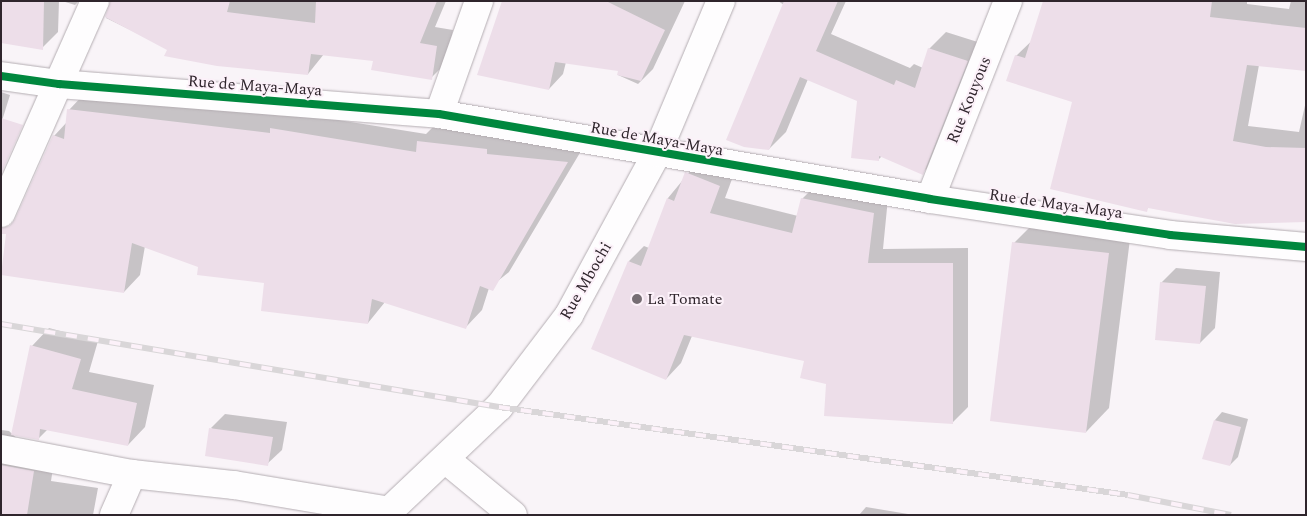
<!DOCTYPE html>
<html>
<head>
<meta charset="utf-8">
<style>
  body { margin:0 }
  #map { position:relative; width:1307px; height:516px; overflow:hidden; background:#f9f4f8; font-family:Spectral,serif }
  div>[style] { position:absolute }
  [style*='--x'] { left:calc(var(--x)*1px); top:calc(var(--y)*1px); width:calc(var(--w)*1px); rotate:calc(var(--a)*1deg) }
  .shadow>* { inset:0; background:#0003 }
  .building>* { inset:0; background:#eddee9 }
  .roads { filter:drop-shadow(0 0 1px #b4adb2) drop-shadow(0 0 1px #b4adb2) }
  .minor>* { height:28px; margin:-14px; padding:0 14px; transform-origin:14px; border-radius:14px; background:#fefdfe }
  .major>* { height:28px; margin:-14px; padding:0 14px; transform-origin:14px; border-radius:14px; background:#fefdfe }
  .rail>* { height:5.5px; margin-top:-2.75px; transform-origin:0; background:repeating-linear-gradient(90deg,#fcf1f9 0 11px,#d9d6d8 0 22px); box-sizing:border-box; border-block:1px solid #d9d6d8 }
  .cycleway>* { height:8px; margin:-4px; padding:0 4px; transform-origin:4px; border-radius:4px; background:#00873e }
  .dots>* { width:14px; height:14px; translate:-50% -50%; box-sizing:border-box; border:2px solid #fcf1f9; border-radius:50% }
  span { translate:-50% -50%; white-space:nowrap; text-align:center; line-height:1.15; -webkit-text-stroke:4px #fcf1f9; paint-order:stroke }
  .street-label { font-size:16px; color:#2f252c }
  .poi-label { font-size:16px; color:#2f252c }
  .left { translate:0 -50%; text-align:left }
  .frame { position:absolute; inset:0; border:2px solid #2f252c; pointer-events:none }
</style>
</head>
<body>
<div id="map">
  <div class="shadow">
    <div style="clip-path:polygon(1px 1px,59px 1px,58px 32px,42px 48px)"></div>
    <div style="clip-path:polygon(62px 1px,79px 1px,75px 5px)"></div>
    <div style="clip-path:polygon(111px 1px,446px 1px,435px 27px,453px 30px,447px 62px,431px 78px,374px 60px,324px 54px,308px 74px,169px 49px,106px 18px)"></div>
    <div style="clip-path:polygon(504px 1px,685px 1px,653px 69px,638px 84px,618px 75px,619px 69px,566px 62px,563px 74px,549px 89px)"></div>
    <div style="clip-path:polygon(778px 1px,846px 1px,831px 34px,910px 68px,914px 64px,923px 68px,929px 49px,946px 32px,984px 44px,939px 157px,922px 173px,882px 156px,878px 160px,858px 100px,808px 79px,786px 132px,769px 149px,784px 5px)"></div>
    <div style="clip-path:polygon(1073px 1px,1247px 1px,1247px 4px,1289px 9px,1291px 1px,1306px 1px,1306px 70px,1259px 65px,1248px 126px,1299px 132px,1306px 101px,1306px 221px,1149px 207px,1146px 210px,1074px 101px,1016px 56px)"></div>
    <div style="clip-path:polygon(1px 92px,10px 95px,1px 124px)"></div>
    <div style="clip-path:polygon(85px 93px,284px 116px,288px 112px,426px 134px,435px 125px,584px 146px,509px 272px,489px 288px,482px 310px,466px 327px,385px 302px,368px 323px,266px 282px,200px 266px,145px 246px,140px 275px,124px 292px,8px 228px,17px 219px,54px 136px,67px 122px,69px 110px)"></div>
    <div style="clip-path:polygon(701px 158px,735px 171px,725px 198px,798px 216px,802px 199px,818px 183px,888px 198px,883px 249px,968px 248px,968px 407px,953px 422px,827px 383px,805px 360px,692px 336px,681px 363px,666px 379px,629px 261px,644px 246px,649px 248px,668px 198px)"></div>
    <div style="clip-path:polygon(1037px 220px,1131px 231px,1109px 408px,1086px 432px,1014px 243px)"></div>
    <div style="clip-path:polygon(1176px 268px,1220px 272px,1215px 328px,1200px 343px,1161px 283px)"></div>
    <div style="clip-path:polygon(49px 328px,98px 341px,89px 372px,154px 385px,145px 427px,128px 445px,48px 429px,38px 439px,32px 346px)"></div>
    <div style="clip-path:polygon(1222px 412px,1248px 419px,1238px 457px,1230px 465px,1215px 420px)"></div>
    <div style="clip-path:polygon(225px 414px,287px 422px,282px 450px,267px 464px,211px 428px)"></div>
    <div style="clip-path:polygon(1px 430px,9px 431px,21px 442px,56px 448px,51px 481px,98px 488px,93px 515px,1px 515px)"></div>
    <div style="clip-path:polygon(866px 507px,914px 515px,859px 515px)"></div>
  </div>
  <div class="building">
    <div style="clip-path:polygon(1px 1px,44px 1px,43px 50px,1px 43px)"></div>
    <div style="clip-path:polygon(110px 1px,230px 1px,227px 12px,315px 23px,316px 1px,437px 1px,420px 43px,437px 46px,432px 80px,371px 70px,373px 61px,311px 54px,308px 75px,217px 66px,164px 56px,167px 50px,105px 17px)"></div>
    <div style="clip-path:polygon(502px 1px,606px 1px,665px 30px,641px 81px,617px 75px,618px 71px,555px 62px,549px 90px,477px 75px)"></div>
    <div style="clip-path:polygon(784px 1px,838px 1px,816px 51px,894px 85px,896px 80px,915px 88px,928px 48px,968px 61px,923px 175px,879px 156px,879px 161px,851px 158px,857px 101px,800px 77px,769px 150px,744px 147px,726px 140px)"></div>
    <div style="clip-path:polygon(1043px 1px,1212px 1px,1210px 17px,1306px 28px,1306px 71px,1247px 65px,1233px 141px,1266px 147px,1306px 148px,1306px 222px,1235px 224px,1148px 208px,1147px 212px,1050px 189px,1072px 102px,1006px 81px,1015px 55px,1025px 58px)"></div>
    <div style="clip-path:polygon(67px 109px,270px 133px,270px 128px,416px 152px,417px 141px,487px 149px,487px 154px,568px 162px,493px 291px,480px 286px,466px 329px,372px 299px,368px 324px,261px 311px,264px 283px,197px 275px,198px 267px,132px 243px,124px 293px,1px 275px,6px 234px,1px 234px,1px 228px,10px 226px,15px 219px,53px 135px,64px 139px)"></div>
    <div style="clip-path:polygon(1px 118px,23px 125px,1px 174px)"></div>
    <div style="clip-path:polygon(685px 172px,720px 186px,710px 213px,792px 233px,801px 198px,874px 213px,868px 263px,953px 263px,953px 424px,824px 416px,826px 384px,800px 378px,804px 361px,684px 335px,666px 380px,591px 349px,628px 261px,641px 266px,667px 198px,674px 201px)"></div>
    <div style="clip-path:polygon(1012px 242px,1109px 253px,1086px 433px,990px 421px)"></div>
    <div style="clip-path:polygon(1160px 282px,1206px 286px,1200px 344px,1155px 340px)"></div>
    <div style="clip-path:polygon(30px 345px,81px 359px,72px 389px,137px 403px,128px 446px,40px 429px,39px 440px,11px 435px)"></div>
    <div style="clip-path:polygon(1214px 420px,1241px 427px,1230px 466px,1202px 459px)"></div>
    <div style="clip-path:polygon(209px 428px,273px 437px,268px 466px,205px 456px)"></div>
    <div style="clip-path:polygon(1px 465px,34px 471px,27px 515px,1px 515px)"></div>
  </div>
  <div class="roads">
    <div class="minor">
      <div style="--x:1;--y:76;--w:59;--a:7.9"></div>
      <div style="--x:59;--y:84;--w:381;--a:4.5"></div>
      <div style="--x:439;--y:114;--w:498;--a:9.8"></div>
      <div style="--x:930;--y:199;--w:243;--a:8.5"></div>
      <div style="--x:1170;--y:235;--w:137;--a:5"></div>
      <div style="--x:439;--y:114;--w:120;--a:-70.5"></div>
      <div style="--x:930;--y:199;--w:213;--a:-68.5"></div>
      <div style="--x:1;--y:213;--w:232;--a:-66.1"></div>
      <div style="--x:1;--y:449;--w:133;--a:10.8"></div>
      <div style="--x:132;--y:474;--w:103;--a:6.2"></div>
      <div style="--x:234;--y:485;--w:157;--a:9.5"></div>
      <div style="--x:445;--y:459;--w:88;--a:39.5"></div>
      <div style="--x:114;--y:515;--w:45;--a:-66.3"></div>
    </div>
    <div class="major">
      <div style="--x:385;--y:515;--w:157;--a:-43.5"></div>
      <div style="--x:499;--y:407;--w:116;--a:-52.7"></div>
      <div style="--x:569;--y:315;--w:184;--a:-61.5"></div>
      <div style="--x:657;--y:153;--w:165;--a:-67.2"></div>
    </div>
  </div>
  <div class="rail">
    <div style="--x:1;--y:324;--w:505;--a:9.46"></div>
    <div style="--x:499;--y:407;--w:635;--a:7.96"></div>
    <div style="--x:1128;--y:495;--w:105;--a:11"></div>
  </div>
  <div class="cycleway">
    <div style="--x:1;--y:76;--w:59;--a:7.9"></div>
    <div style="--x:59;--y:84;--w:381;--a:4.5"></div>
    <div style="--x:439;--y:114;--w:498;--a:9.8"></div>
    <div style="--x:930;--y:199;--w:243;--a:8.5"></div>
    <div style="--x:1170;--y:235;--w:137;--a:5"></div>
  </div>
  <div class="dots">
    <div style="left:637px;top:299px;background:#766d73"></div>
  </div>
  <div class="street-label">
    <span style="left:255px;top:86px;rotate:4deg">Rue de Maya-Maya</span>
    <span style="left:969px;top:100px;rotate:-68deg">Rue Kouyous</span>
    <span style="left:657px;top:139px;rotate:10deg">Rue de Maya-Maya</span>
    <span style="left:1056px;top:204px;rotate:8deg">Rue de Maya-Maya</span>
    <span style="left:586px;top:281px;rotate:-60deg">Rue Mbochi</span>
  </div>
  <div class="poi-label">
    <span class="left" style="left:647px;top:299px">La Tomate</span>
  </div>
  <div class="frame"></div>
</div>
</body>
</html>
